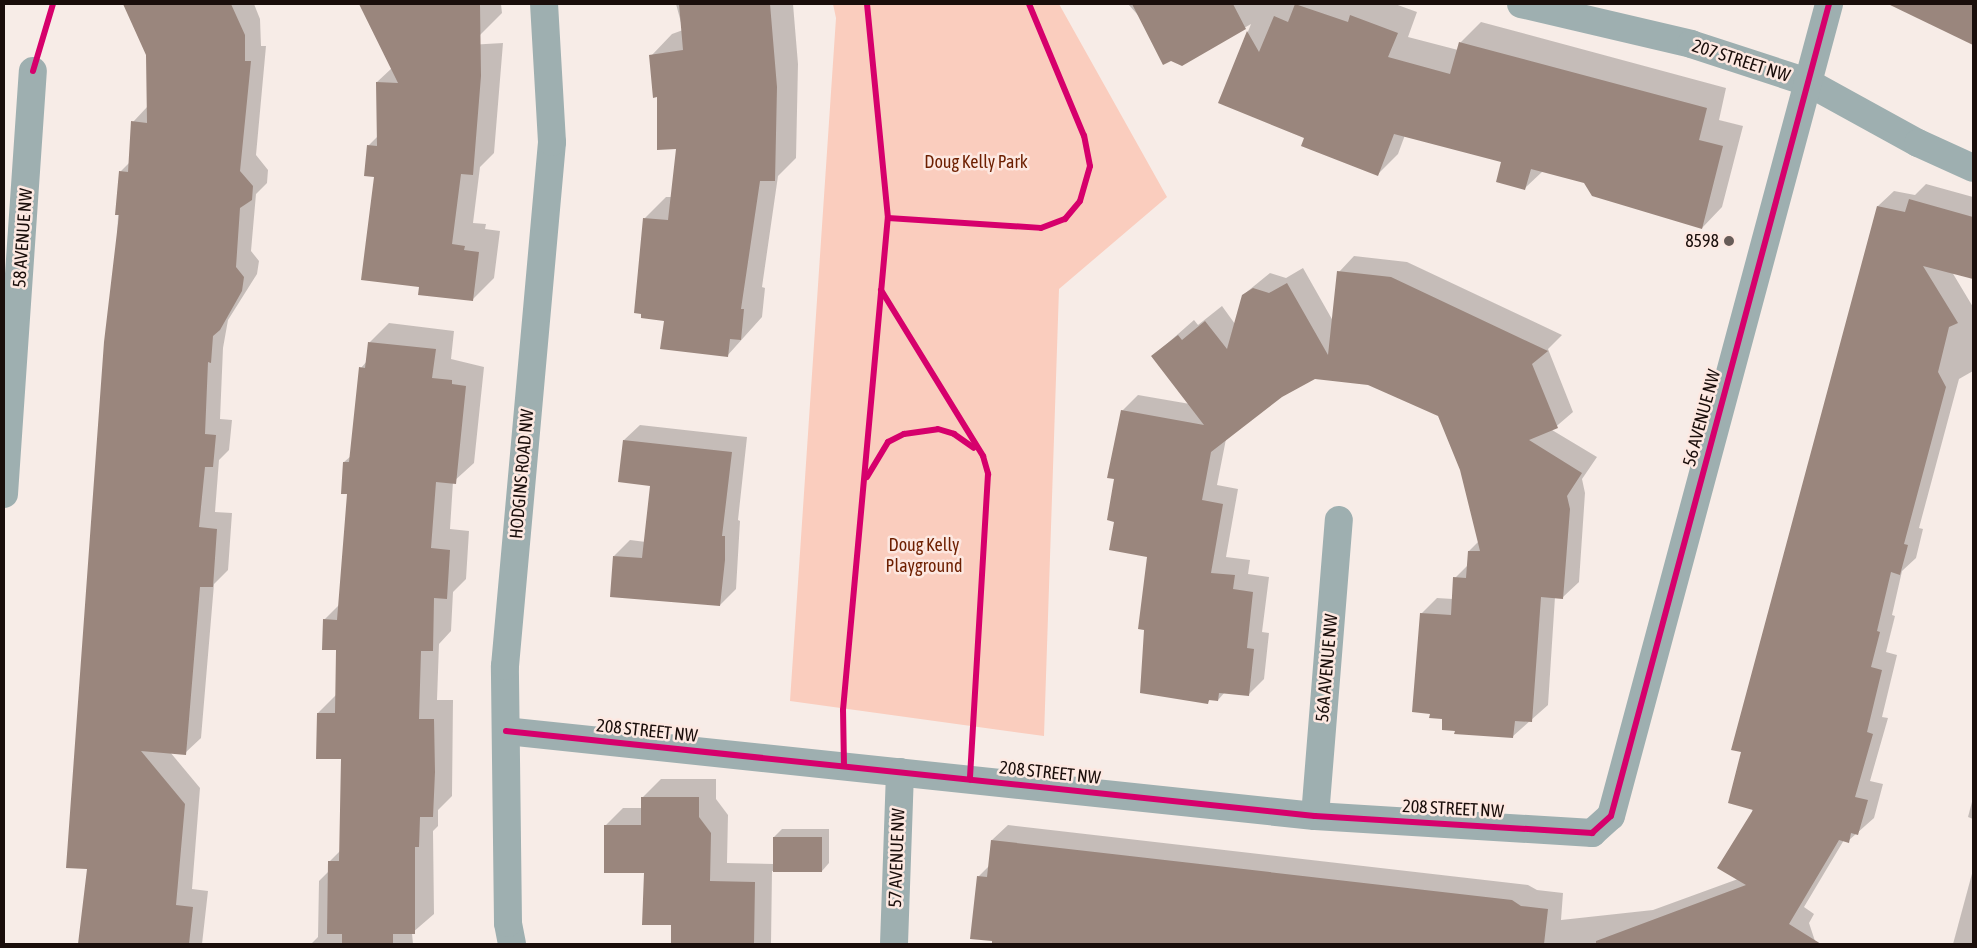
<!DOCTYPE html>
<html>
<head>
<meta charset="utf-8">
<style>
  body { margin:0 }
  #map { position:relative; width:1977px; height:948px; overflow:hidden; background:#f7ece7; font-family:"Asap Condensed",sans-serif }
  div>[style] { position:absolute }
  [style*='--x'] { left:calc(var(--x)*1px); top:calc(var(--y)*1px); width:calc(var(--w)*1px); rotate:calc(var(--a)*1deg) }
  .green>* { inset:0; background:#facdbe }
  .shadow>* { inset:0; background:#0003 }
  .building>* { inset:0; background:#9a867d }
  .minor>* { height:28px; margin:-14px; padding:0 14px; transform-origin:14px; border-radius:14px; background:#9eafb0 }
  .cycleway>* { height:6px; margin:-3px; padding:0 3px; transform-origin:3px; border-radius:3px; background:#d6006c }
  .dots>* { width:14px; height:14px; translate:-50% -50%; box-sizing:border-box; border:2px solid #fde8e1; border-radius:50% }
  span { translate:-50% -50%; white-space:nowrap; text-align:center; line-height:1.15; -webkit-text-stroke:5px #fde8e1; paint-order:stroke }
  .street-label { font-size:18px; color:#1a0e0b }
  .park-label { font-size:18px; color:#6d1f00 }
  .poi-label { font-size:18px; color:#1a0e0b }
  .right { translate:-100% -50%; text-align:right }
  .frame { position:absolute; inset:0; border:5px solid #1a0e0b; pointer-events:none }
</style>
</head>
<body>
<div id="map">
  <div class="green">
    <div style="clip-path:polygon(833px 4px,1059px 4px,1167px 197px,1059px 289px,1044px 736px,790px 701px,836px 18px)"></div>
  </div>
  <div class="shadow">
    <div style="clip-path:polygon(125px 4px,254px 4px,260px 19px,261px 46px,266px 46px,256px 155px,268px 170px,267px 183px,256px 194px,251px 251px,259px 261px,257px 274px,228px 320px,223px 348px,220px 419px,232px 420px,229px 450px,219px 460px,215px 512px,232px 513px,228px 570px,214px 584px,201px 738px,185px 753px,170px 752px,200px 788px,192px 889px,208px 891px,202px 944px,79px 944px,89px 868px,120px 172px,130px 162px,133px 122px,148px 106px,147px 55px)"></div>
    <div style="clip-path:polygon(360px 4px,501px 4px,502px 13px,480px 35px,451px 46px,503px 43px,494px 153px,480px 167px,473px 223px,486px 224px,485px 229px,500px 231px,494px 278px,472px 300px,420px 286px,375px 176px,368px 146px,378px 136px,377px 82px,392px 68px)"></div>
    <div style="clip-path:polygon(676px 4px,793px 4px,798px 64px,796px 158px,778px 176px,762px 287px,765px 288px,762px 317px,727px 356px,665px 320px,645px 218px,666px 197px,672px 197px,677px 148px,658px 96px,651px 56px,672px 34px,683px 30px)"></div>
    <div style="clip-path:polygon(1128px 4px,1395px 4px,1417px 12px,1408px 37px,1458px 50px,1460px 43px,1481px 22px,1726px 88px,1719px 120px,1743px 126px,1722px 207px,1702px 228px,1585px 182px,1543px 171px,1525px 188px,1502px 161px,1405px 135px,1398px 154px,1378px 174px,1306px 137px,1220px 102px,1251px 24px,1182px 64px)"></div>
    <div style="clip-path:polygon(1932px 4px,1973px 4px,1973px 44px,1924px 20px)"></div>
    <div style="clip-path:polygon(1926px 184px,1973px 197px,1973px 278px,1952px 272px,1973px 307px,1973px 371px,1959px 379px,1919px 528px,1923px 529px,1916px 558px,1902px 571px,1892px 615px,1895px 616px,1886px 652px,1897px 655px,1882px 717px,1888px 718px,1870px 781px,1883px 784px,1874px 818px,1848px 841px,1844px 840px,1804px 907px,1814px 914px,1809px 923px,1816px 944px,993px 944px,978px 877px,990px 865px,992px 840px,1008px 825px,1528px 885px,1537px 890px,1563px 893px,1561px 920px,1653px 910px,1738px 879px,1878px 206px,1894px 191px,1915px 195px)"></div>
    <div style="clip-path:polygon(1354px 256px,1407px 262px,1562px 335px,1548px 349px,1573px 412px,1552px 430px,1597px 457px,1582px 479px,1585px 493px,1579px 582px,1563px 597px,1555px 597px,1548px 705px,1512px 737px,1456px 730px,1444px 718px,1421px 614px,1437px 598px,1453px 599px,1455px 578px,1468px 565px,1469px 551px,1479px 541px,1461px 470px,1439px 415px,1369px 384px,1314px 378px,1281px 396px,1226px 439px,1217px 485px,1238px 489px,1226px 557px,1250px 560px,1248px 574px,1269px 577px,1262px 632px,1269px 633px,1264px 679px,1248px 695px,1225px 692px,1218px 700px,1211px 699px,1207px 702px,1148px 556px,1115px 521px,1122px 411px,1138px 395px,1190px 404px,1153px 356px,1194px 320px,1198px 325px,1222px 306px,1235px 324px,1243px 295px,1270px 273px,1286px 278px,1303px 268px,1333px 321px,1339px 272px)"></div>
    <div style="clip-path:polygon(389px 323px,454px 331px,451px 359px,484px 367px,474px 463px,453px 482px,450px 529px,469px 531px,466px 579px,453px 592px,451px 631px,439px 644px,437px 700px,453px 700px,452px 796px,438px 810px,438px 826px,433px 831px,434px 914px,412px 933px,413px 944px,311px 944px,318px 937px,319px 881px,330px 870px,329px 862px,340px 851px,343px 758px,318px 713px,336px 695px,337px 649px,324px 620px,340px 604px,348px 493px,344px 462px,351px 456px,361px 368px,367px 361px,370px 342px)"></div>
    <div style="clip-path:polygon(640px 425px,747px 437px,738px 520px,740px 521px,736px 589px,720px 605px,614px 556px,630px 540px,646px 542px,652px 484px,624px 440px)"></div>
    <div style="clip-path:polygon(661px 779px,716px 779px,716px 799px,728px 815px,727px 863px,774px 864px,774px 837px,782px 829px,829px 829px,829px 863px,822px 871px,772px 871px,771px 944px,672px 944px,673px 924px,645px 872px,605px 826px,623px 808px,643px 808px,643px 797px)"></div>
    <div style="clip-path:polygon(1973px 798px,1973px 819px,1968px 817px)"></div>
    <div style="clip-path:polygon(1973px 870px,1973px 944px,1953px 944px)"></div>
  </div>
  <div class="building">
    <div style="clip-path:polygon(123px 4px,231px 4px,245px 35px,245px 61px,251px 61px,240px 171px,253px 186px,252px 200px,240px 208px,236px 267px,244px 277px,242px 291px,220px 330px,213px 336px,211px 363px,208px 362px,205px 434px,216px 435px,213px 467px,205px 467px,199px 527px,217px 529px,213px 587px,200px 587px,186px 755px,141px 751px,185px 804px,176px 905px,193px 907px,189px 944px,78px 944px,87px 869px,66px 868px,104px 342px,119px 215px,115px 215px,119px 171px,128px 172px,131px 121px,147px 123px,146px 55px)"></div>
    <div style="clip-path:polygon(359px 4px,480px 4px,481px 76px,473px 175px,461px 174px,452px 244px,465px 246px,464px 250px,479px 252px,473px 301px,418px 295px,419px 287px,361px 280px,374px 177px,364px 176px,367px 145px,377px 146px,376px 82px,398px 83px)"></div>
    <div style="clip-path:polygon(679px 4px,770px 4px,777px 87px,775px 181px,760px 181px,741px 309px,744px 309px,741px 340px,730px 339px,728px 357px,660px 349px,664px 321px,641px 318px,641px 314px,634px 313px,643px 218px,668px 220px,676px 149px,657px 150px,657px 97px,653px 98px,649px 55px,683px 50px)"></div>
    <div style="clip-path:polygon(1132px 4px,1233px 4px,1246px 29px,1182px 66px,1171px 61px,1163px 65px)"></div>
    <div style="clip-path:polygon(1295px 4px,1348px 22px,1350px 15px,1398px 33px,1388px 57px,1450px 74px,1459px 42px,1707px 108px,1699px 140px,1723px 146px,1702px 229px,1592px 196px,1584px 183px,1531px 169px,1525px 190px,1496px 182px,1501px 162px,1394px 134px,1378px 176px,1301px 146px,1304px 138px,1218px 103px,1247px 31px,1259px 52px,1274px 16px,1288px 22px)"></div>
    <div style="clip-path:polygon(1888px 4px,1973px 4px,1973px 45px)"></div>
    <div style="clip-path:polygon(1909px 199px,1973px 217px,1973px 279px,1923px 266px,1958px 323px,1949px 327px,1938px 372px,1946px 387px,1904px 544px,1908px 545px,1900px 575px,1891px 572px,1877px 631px,1880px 632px,1871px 667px,1882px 670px,1867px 732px,1873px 734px,1855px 797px,1868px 800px,1858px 835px,1851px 833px,1849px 843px,1839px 840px,1789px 924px,1821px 944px,1596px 944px,1596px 941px,1746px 885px,1717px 868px,1753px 810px,1728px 803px,1741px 752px,1731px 750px,1877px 206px,1905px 212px)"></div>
    <div style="clip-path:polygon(1337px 271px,1391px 277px,1548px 351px,1532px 364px,1558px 428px,1529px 440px,1582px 473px,1567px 496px,1570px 509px,1563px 599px,1541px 597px,1532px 722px,1515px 721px,1513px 738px,1454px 734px,1455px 731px,1442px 730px,1442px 719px,1429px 718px,1430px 714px,1412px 712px,1420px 613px,1451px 615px,1453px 577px,1466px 578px,1468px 551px,1480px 551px,1460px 470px,1438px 416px,1368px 385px,1315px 379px,1282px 397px,1211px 452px,1202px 500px,1223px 504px,1211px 573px,1235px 575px,1233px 589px,1253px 592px,1247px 648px,1254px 649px,1249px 696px,1219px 693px,1218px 701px,1209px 700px,1208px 704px,1140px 693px,1144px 630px,1138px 629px,1147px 557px,1109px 550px,1114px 522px,1107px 520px,1114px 479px,1107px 478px,1121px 410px,1204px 425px,1151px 356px,1178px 335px,1182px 340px,1205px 321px,1227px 349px,1242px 295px,1253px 288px,1269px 293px,1287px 283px,1328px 355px)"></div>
    <div style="clip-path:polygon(368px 342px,436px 349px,432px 378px,452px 380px,452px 384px,466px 386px,456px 484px,436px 482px,431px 548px,450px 550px,447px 599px,434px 598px,433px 651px,421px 651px,419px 719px,434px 719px,435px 772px,433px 817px,420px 817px,419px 847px,415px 847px,415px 934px,393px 934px,393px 944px,342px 944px,342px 934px,327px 934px,328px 861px,339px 861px,341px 759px,316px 759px,317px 713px,335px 713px,336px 650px,322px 650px,323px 619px,337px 620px,347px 494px,341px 494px,343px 462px,349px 462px,359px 367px,365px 368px)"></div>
    <div style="clip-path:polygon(623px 440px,732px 452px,722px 536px,725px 536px,725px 560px,720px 606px,610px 597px,613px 556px,642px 558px,650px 486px,618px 482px)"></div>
    <div style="clip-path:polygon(641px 797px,699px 797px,699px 817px,711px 833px,710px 881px,755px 882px,754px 944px,671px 944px,671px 925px,642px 925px,644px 873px,604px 873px,604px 825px,641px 825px)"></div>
    <div style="clip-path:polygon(773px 837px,822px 837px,822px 872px,773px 872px)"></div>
    <div style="clip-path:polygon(991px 840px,1512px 900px,1521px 906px,1548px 909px,1544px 944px,992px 944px,992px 941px,970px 939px,977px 876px,987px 877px)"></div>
  </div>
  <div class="minor">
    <div style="--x:1521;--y:4;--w:175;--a:13.2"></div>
    <div style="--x:1691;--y:44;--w:122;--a:18.1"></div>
    <div style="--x:1807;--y:82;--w:127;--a:28.8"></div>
    <div style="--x:1918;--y:143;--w:60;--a:24.4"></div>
    <div style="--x:4;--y:494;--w:424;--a:-86.1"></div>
    <div style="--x:506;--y:731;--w:813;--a:6"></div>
    <div style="--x:1315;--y:816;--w:278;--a:3.5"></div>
    <div style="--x:1592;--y:833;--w:25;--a:-42"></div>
    <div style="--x:1611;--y:816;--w:841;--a:-74.97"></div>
    <div style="--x:1315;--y:816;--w:297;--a:-85.4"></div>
    <div style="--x:512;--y:944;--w:21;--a:-101"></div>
    <div style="--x:508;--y:923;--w:257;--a:-90.7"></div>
    <div style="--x:505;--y:666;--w:526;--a:-84.87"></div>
    <div style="--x:552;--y:142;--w:138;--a:-93.3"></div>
    <div style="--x:894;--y:944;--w:172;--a:-88"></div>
  </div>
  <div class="cycleway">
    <div style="--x:867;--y:4;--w:215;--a:84.4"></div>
    <div style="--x:33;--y:71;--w:70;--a:-73.4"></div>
    <div style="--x:881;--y:290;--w:195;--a:58.4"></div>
    <div style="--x:983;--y:456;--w:19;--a:74"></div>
    <div style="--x:988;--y:474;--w:306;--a:93.4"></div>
    <div style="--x:867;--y:477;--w:41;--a:-59"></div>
    <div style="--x:888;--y:442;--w:18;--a:-27"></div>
    <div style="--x:904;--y:434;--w:34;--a:-8"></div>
    <div style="--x:938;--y:429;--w:17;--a:17"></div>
    <div style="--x:954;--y:434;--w:24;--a:35"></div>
    <div style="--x:506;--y:731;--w:813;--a:6"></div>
    <div style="--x:1315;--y:816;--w:278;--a:3.5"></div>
    <div style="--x:1592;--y:833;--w:25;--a:-42"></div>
    <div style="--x:1611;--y:816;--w:841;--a:-74.97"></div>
    <div style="--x:844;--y:766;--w:56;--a:-91"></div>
    <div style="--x:843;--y:710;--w:494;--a:-84.8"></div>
    <div style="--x:888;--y:218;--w:153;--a:3.7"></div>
    <div style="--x:1041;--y:228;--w:26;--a:-21"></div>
    <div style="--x:1065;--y:219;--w:23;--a:-50"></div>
    <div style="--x:1080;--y:201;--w:36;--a:-74"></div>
    <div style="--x:1090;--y:166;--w:31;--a:-101"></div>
    <div style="--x:1084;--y:136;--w:143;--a:-112.6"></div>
  </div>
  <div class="dots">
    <div style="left:1729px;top:241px;background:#675c58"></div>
  </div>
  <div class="street-label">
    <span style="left:1741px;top:61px;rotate:18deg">207 STREET NW</span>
    <span style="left:23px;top:238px;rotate:-86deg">58 AVENUE NW</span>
    <span style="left:1702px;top:418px;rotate:-75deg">56 AVENUE NW</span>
    <span style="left:522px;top:474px;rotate:-85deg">HODGINS ROAD NW</span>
    <span style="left:1327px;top:668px;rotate:-85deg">56A AVENUE NW</span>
    <span style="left:647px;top:731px;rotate:6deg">208 STREET NW</span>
    <span style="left:1050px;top:773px;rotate:6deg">208 STREET NW</span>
    <span style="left:1453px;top:809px;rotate:3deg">208 STREET NW</span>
    <span style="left:897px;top:858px;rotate:-88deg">57 AVENUE NW</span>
  </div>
  <div class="park-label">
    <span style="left:976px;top:162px">Doug Kelly Park</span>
    <span style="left:924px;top:556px">Doug Kelly<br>Playground</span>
  </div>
  <div class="poi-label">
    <span class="right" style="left:1719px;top:241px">8598</span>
  </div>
  <div class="frame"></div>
</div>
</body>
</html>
